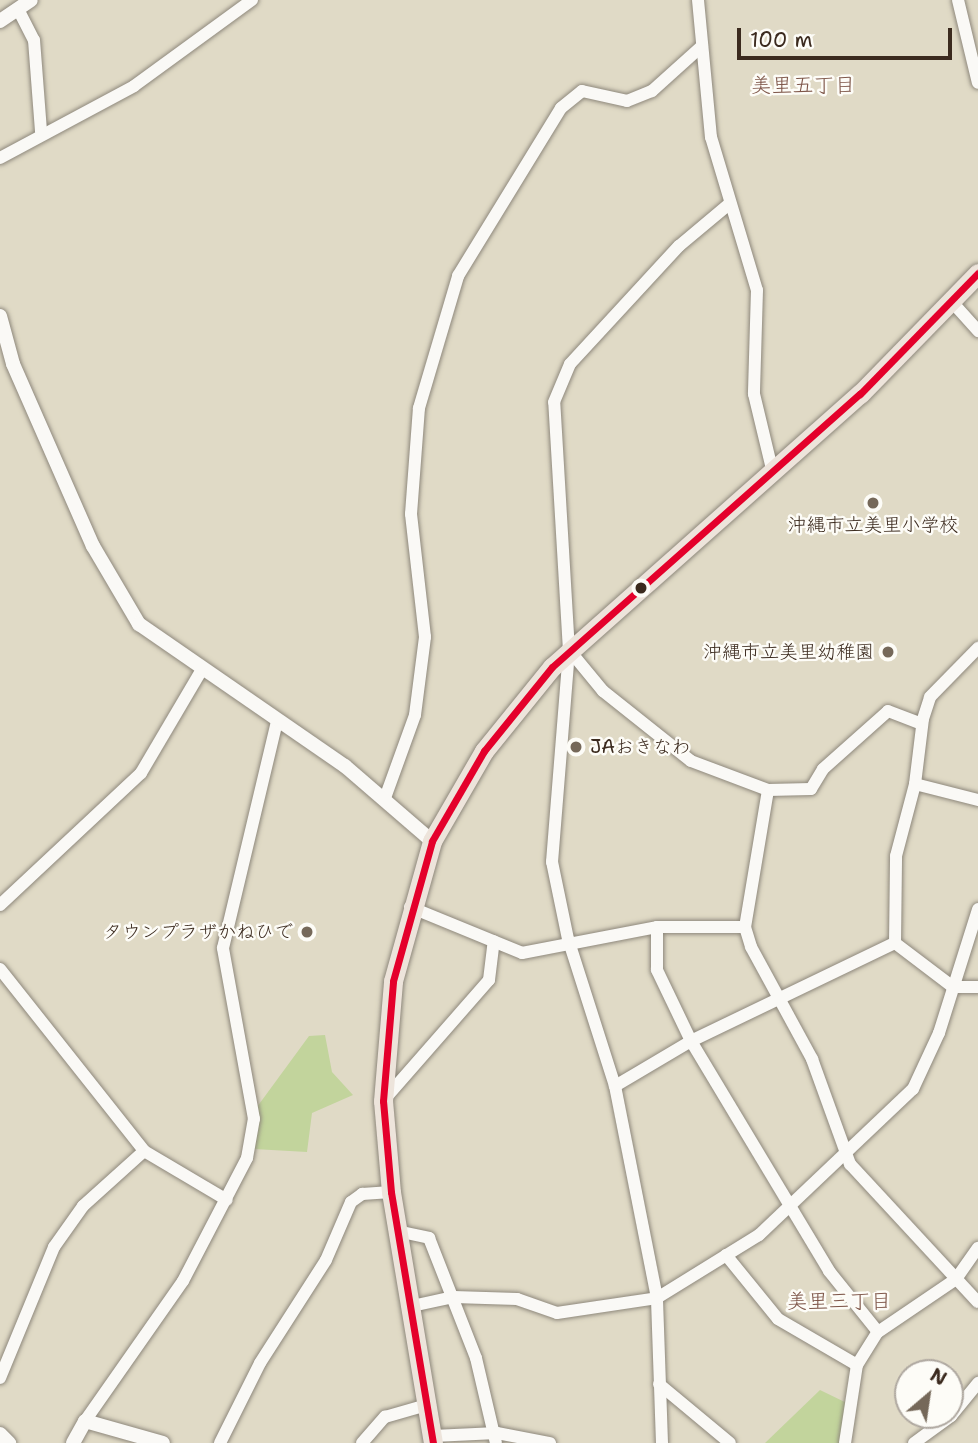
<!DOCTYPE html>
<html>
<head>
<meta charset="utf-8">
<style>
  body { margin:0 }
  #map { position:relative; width:978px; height:1443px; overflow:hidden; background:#e0dac6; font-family:"Shantell Sans","Klee One",sans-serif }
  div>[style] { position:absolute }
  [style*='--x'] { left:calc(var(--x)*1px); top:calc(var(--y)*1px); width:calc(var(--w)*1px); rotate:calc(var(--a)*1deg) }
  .green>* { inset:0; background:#c2d49c }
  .roads { filter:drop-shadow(0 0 2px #8e887c) drop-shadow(0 0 2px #8e887c) }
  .minor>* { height:12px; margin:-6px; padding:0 6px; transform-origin:6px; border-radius:6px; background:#faf9f6 }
  .tertiary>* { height:14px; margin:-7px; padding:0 7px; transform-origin:7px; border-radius:7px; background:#faf9f6 }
  .trunk>* { height:19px; margin:-9.5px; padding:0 9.5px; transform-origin:9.5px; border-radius:9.5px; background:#ede4db }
  .bus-1>* { height:7px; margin:-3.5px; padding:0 3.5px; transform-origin:3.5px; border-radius:3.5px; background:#e4002b }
  .dots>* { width:19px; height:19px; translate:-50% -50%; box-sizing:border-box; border:4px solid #fdfcf7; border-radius:50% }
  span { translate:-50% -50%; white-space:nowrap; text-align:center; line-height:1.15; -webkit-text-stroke:5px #fdfcf7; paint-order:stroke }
  .poi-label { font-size:19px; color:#3b2a1e }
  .right { translate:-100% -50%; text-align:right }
  .left { translate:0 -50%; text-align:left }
  .neighbourhood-label { font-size:21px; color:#7e5649 }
  .north { position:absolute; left:894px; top:1359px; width:70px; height:70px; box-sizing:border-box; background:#fdfcf7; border:2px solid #afa8a0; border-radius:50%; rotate:29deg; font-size:19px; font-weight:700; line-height:28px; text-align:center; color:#3b2a1e }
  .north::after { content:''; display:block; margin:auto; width:24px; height:32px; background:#756859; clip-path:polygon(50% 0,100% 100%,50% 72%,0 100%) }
  .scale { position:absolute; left:737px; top:28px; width:215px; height:32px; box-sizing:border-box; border:4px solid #3b2a1e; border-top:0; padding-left:9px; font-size:21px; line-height:24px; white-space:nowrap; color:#3b2a1e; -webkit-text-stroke:5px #fdfcf7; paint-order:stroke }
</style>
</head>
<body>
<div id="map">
  <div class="green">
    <div style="clip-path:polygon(325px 1035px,332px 1072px,353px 1095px,312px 1113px,307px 1152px,254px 1149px,257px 1107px,309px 1036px)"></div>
    <div style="clip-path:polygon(820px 1390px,855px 1407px,841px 1443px,765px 1443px)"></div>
  </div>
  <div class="roads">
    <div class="minor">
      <div style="--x:698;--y:0;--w:138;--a:84.6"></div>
      <div style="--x:711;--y:137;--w:160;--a:73.3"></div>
      <div style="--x:757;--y:290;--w:104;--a:91.7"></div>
      <div style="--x:754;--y:394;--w:77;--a:76.5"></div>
      <div style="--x:958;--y:0;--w:85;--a:76.5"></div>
      <div style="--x:18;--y:9;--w:35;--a:63"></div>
      <div style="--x:34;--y:40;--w:92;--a:85.6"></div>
      <div style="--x:0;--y:158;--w:152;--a:-28.2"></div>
      <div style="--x:134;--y:86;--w:146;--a:-36.1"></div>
      <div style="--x:953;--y:303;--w:38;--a:48"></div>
      <div style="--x:570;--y:651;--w:52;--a:50.5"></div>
      <div style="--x:603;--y:691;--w:112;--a:38.5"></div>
      <div style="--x:691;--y:761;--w:82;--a:20.6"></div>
      <div style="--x:768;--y:790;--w:139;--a:99.5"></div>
      <div style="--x:745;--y:927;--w:21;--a:73"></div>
      <div style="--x:751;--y:947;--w:128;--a:61.4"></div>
      <div style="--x:812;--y:1059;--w:112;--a:70.1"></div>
      <div style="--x:850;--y:1164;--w:188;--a:47.2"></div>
      <div style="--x:915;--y:784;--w:65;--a:14.3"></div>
      <div style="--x:768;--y:790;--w:43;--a:-1.3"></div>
      <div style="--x:811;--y:789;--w:23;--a:-59"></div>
      <div style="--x:823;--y:769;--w:87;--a:-41.7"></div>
      <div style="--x:888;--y:711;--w:36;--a:21"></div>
      <div style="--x:385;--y:798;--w:88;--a:-70.1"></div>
      <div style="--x:415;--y:715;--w:79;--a:-82.7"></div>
      <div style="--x:425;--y:637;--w:124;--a:-96.5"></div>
      <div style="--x:411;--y:514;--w:106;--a:-85.7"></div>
      <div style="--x:419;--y:408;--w:138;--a:-73.5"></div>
      <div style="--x:458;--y:276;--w:197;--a:-58.5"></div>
      <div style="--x:561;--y:108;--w:27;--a:-39"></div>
      <div style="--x:582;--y:91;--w:46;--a:12.5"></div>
      <div style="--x:627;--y:101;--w:27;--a:-22"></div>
      <div style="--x:652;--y:91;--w:67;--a:-42"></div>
      <div style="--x:0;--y:905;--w:193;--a:-43.1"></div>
      <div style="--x:141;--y:773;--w:118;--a:-59.5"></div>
      <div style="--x:410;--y:907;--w:121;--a:22.3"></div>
      <div style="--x:522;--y:953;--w:137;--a:-10.9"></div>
      <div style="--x:657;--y:927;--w:88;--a:0"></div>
      <div style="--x:657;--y:927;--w:43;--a:90"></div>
      <div style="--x:657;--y:970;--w:79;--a:64.4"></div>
      <div style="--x:691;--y:1041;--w:268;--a:59"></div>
      <div style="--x:829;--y:1271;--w:78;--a:51.2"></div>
      <div style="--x:895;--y:943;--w:87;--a:-89.3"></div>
      <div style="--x:896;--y:856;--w:74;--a:-75.2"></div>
      <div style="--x:915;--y:784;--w:65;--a:-83"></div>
      <div style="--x:923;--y:719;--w:23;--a:-72"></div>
      <div style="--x:930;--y:697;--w:69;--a:-45.6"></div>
      <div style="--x:0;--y:969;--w:232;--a:51.6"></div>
      <div style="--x:144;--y:1151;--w:96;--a:30.6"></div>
      <div style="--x:615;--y:1086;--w:88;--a:-30.6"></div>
      <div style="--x:691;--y:1041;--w:226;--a:-25.7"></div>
      <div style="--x:895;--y:943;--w:73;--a:37.2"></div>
      <div style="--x:953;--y:987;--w:25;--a:0"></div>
      <div style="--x:383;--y:1101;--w:161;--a:-48.8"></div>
      <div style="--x:489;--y:980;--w:39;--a:-83"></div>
      <div style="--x:397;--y:1231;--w:33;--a:12"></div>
      <div style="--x:429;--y:1238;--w:129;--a:68.6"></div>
      <div style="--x:476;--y:1358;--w:87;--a:76.8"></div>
      <div style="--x:726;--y:1255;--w:82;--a:50.9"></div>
      <div style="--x:778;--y:1319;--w:91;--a:30.2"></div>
      <div style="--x:412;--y:1306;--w:43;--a:-12.1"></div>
      <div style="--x:454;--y:1297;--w:63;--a:1.8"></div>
      <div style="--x:517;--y:1299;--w:42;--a:19.3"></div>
      <div style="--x:557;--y:1313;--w:101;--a:-8.5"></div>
      <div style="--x:657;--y:1298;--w:120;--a:-31.7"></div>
      <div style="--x:759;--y:1235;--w:212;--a:-43.5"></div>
      <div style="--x:913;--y:1089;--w:62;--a:-65.1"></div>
      <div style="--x:939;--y:1033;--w:130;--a:-72.5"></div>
      <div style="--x:0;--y:1378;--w:142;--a:-67.6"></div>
      <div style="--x:54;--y:1247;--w:50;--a:-54.7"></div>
      <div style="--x:83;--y:1206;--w:82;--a:-42"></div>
      <div style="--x:659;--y:1384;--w:92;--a:39.7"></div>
      <div style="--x:85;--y:1421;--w:171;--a:-55"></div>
      <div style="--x:183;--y:1281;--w:139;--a:-62.5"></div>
      <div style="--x:247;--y:1158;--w:40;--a:-80"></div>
      <div style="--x:254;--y:1119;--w:174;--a:-100.3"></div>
      <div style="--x:223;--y:948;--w:232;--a:-76.6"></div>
      <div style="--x:433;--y:1436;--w:64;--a:-2.7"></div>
      <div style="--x:497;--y:1433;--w:54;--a:10.7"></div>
      <div style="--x:220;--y:1443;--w:89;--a:-63.4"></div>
      <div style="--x:260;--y:1363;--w:122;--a:-57.3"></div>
      <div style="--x:326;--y:1260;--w:63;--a:-66.7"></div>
      <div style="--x:351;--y:1202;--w:14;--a:-36"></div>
      <div style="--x:362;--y:1194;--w:29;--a:-4"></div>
      <div style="--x:362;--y:1443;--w:35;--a:-49"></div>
      <div style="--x:385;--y:1417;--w:47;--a:-16.1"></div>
      <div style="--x:662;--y:1443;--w:145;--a:-92"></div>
      <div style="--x:657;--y:1298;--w:216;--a:-101.2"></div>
      <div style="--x:615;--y:1086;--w:154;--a:-107.7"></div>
      <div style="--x:568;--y:939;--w:79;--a:-101.7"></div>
      <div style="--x:552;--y:862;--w:212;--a:-85.4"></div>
      <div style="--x:569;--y:651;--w:249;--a:-93.4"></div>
      <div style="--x:554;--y:402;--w:41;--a:-67.2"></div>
      <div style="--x:570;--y:364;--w:161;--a:-47.3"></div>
      <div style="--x:679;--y:246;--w:64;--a:-39.9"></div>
      <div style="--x:845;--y:1443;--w:79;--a:-81.3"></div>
      <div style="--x:857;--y:1365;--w:39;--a:-58"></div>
      <div style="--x:878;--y:1332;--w:94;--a:-34.2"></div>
      <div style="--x:956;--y:1279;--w:38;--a:-55"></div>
      <div style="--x:914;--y:1443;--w:46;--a:-36.1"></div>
      <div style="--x:951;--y:1416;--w:43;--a:-50.7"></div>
    </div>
    <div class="tertiary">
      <div style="--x:0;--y:21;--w:37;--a:-34"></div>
      <div style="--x:0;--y:316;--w:50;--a:74.8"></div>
      <div style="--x:13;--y:364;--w:199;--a:66.3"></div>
      <div style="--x:93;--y:546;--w:91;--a:59.5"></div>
      <div style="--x:139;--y:624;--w:250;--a:34.6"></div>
      <div style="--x:345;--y:766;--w:115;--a:40.8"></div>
      <div style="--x:0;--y:1434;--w:13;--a:45"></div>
      <div style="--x:73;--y:1443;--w:25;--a:-61"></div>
      <div style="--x:85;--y:1421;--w:81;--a:15.8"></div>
    </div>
    <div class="trunk">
      <div style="--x:433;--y:1443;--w:254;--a:-99.5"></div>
      <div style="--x:391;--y:1192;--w:91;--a:-95"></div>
      <div style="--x:383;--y:1101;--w:120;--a:-85.2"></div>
      <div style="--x:393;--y:981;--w:145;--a:-74.4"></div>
      <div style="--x:432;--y:841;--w:104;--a:-60"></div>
      <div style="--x:484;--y:751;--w:108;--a:-51"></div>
      <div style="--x:552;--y:667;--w:412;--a:-41.6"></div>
      <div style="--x:860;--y:394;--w:169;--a:-45.7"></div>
    </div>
  </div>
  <div class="bus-1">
    <div style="--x:433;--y:1443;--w:254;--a:-99.5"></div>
    <div style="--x:391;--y:1192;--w:91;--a:-95"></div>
    <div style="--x:383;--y:1101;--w:120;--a:-85.2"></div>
    <div style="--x:393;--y:981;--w:145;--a:-74.4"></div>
    <div style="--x:432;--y:841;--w:104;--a:-60"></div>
    <div style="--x:484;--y:751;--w:108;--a:-51"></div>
    <div style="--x:552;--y:667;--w:412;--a:-41.6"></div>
    <div style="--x:860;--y:394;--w:169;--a:-45.7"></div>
  </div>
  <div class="dots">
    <div style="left:873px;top:503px;background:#756859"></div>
    <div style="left:641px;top:588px;background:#3b2a1e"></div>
    <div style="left:888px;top:652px;background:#756859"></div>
    <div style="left:576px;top:747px;background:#756859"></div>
    <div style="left:307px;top:932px;background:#756859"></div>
  </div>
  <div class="poi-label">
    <span style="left:873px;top:525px">沖縄市立美里小学校</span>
    <span class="right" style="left:874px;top:652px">沖縄市立美里幼稚園</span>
    <span class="left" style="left:590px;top:747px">JAおきなわ</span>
    <span class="right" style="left:293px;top:932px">タウンプラザかねひで</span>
  </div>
  <div class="neighbourhood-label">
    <span style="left:803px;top:85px">美里五丁目</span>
    <span style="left:839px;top:1301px">美里三丁目</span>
  </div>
  <div class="north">N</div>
  <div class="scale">100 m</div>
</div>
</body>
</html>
